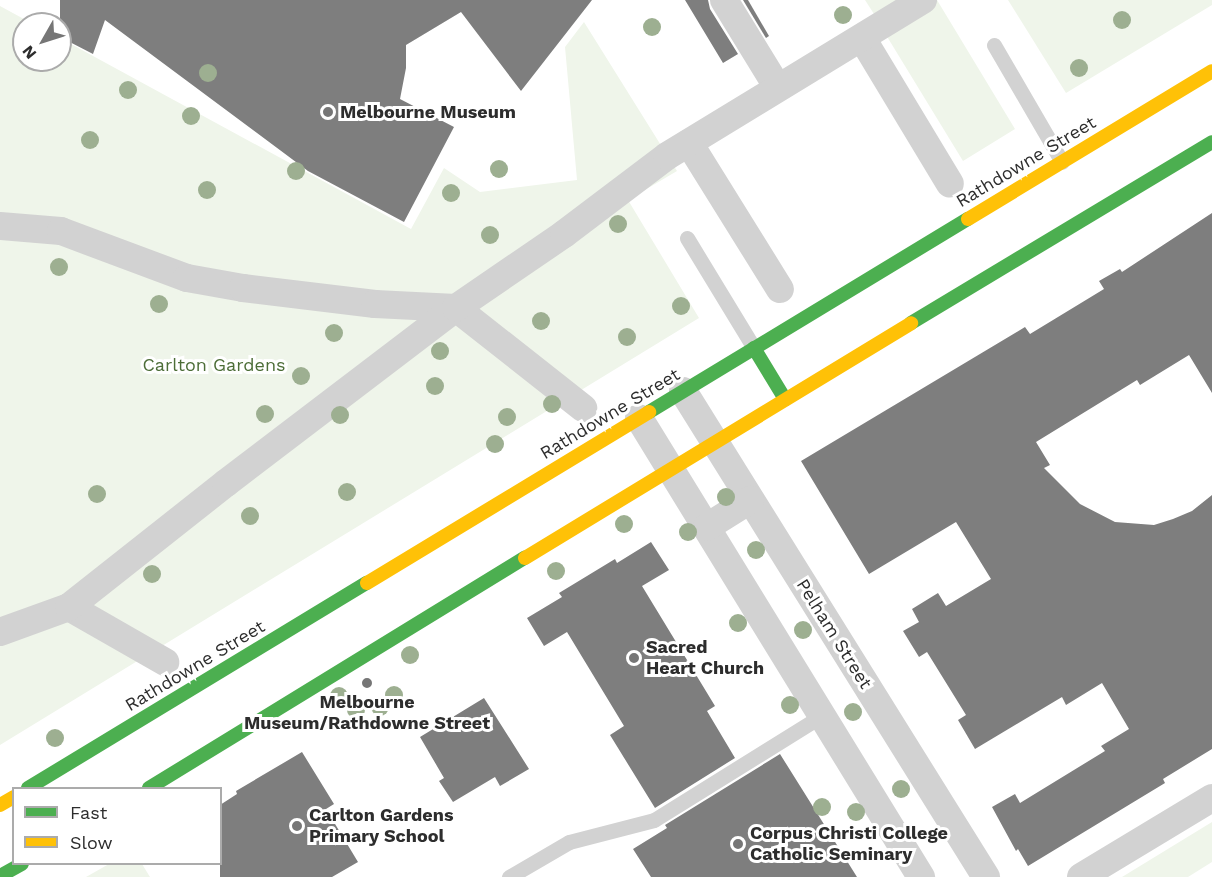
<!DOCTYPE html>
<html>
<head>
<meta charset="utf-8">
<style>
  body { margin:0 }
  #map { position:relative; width:1212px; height:877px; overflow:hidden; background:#fff; font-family:"Work Sans",sans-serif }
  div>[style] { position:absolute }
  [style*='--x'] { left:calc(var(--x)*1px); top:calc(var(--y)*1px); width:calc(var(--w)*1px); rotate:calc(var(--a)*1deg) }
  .green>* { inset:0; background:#eff5ea }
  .building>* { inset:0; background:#7e7e7e }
  .lane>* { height:15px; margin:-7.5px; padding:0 7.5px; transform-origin:7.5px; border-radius:7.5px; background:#d2d2d2 }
  .street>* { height:28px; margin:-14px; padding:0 14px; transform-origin:14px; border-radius:14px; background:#d2d2d2 }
  .fast>* { height:14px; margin:-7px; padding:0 7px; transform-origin:7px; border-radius:7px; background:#4caf50 }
  .slow>* { height:14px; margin:-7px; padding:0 7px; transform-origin:7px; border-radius:7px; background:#ffc107 }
  .trees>* { width:18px; height:18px; margin:-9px; border-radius:50%; background:#9daf91 }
  .dots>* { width:16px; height:16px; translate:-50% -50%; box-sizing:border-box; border:3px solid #fff; border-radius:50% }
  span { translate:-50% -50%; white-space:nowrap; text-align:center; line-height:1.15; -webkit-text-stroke:6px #fff; paint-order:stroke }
  .poi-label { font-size:18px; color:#2d2d2d; font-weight:700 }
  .left { translate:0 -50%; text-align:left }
  .street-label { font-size:18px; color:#2d2d2d }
  .park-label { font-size:18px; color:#4c6d37 }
  .legend { position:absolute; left:12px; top:787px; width:210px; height:78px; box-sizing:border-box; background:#fff; border:2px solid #ababab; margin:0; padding:8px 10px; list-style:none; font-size:18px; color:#2d2d2d }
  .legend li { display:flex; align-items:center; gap:12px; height:30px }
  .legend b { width:30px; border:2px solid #ababab }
  .north { position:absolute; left:12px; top:12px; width:60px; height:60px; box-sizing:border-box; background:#fff; border:2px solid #ababab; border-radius:50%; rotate:231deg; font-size:16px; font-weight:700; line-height:24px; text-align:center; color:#2d2d2d }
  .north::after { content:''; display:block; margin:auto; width:21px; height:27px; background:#767676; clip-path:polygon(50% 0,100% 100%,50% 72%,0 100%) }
</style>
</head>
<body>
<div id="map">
  <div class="green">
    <div style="clip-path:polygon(865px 0,898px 0,874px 14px)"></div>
    <div style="clip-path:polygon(937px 0,1015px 129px,963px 161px,883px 30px)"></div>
    <div style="clip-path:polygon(1008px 0,1212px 0,1212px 5px,1066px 93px)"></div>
    <div style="clip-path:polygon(0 6px,33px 24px,24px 24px,24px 60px,60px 60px,60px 38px,411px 229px,444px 168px,480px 192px,577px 180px,565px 47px,584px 22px,677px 171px,628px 200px,699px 318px,0 745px)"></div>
    <div style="clip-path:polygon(1212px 822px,1212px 862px,1188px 877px,1122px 877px)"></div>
    <div style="clip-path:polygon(109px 864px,142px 864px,150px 877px,86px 877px)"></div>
  </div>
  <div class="building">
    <div style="clip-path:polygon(60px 0,592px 0,521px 91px,461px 12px,406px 45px,406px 68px,400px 99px,454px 127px,404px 222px,308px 171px,105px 20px,93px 54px,60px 37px)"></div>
    <div style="clip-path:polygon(685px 0,708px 0,710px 9px,738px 54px,723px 63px)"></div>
    <div style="clip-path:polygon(743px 0,748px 0,769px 36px,766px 38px)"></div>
    <div style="clip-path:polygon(1212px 213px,1212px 393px,1189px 355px,1140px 385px,1137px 380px,1036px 442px,1050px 465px,1044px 468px,1080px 504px,1115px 522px,1154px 525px,1173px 519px,1192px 511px,1212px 495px,1212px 749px,1163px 779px,1165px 783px,1028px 866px,1018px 849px,1016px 851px,992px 807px,1015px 794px,1020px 803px,1105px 751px,1101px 746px,1129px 729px,1102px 683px,1066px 705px,1062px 697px,975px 749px,958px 720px,966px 715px,927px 652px,919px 657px,903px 631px,919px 622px,912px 609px,938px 593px,946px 606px,991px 579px,956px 522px,869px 574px,801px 461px,1025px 327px,1030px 334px,1104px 289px,1099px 281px,1120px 269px,1122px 272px)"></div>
    <div style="clip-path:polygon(651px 542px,669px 570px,642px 586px,715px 706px,707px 711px,735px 758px,655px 808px,610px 735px,624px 726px,567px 632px,544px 646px,527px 618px,562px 597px,559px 593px,615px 559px,617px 563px)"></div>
    <div style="clip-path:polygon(484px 698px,529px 769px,500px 786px,495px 777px,453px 802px,439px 781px,444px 778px,420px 737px)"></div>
    <div style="clip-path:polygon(302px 752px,334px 804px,326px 809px,358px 862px,332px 877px,220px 877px,220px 805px,237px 794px,236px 791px)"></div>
    <div style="clip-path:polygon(780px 754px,857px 877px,651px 877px,633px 849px,667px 828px,665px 825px)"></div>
  </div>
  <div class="lane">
    <div style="--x:994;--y:45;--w:135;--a:59.8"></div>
    <div style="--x:687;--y:238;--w:129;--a:58.7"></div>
    <div style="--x:509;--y:877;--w:69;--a:-30.3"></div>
    <div style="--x:569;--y:842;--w:88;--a:-14.5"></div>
    <div style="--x:654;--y:820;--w:199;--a:-31.9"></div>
  </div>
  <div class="street">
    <div style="--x:724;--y:0;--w:103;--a:58.5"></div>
    <div style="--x:862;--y:38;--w:170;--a:58.9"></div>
    <div style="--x:689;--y:143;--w:172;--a:58.1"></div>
    <div style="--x:0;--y:226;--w:61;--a:4.7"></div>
    <div style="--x:61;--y:231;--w:134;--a:20.5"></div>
    <div style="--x:187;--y:278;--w:57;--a:10.1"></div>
    <div style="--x:243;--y:288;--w:133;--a:6.9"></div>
    <div style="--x:375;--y:304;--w:81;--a:2.8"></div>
    <div style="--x:456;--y:308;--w:162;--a:38.2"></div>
    <div style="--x:683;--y:391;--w:573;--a:58.06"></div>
    <div style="--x:639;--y:418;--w:539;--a:58.43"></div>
    <div style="--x:707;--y:527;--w:51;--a:-32.1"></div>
    <div style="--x:69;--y:607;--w:111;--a:29.8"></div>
    <div style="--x:0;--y:632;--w:73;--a:-19.9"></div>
    <div style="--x:69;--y:607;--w:200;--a:-38.3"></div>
    <div style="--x:226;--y:483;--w:289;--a:-37.3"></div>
    <div style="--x:456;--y:308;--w:131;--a:-34.4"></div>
    <div style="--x:564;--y:234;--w:129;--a:-37.1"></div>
    <div style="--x:667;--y:156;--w:300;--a:-31.4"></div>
    <div style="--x:1081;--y:877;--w:153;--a:-31.1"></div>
  </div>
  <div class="fast">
    <div style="--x:911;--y:323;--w:351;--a:-31"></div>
    <div style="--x:754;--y:348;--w:60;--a:58.7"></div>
    <div style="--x:649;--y:412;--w:373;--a:-31.2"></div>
    <div style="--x:28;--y:788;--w:396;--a:-31.2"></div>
    <div style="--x:149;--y:788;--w:441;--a:-31.5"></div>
    <div style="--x:0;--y:876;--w:25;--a:-29"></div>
  </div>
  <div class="slow">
    <div style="--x:968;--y:219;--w:285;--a:-31.2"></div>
    <div style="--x:525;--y:558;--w:452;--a:-31.3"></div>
    <div style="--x:367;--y:583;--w:330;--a:-31.2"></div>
    <div style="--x:0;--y:805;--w:16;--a:-30"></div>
  </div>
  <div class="trees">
    <div style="left:843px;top:15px"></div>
    <div style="left:1122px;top:20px"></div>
    <div style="left:652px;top:27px"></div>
    <div style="left:1079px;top:68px"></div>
    <div style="left:208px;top:73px"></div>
    <div style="left:128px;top:90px"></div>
    <div style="left:191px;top:116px"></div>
    <div style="left:90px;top:140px"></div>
    <div style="left:499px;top:169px"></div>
    <div style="left:296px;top:171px"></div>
    <div style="left:207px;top:190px"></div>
    <div style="left:451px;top:193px"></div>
    <div style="left:618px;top:224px"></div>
    <div style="left:490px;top:235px"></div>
    <div style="left:59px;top:267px"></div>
    <div style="left:159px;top:304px"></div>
    <div style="left:681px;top:306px"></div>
    <div style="left:541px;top:321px"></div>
    <div style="left:334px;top:333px"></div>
    <div style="left:627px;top:337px"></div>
    <div style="left:440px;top:351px"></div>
    <div style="left:301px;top:376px"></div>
    <div style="left:435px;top:386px"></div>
    <div style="left:552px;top:404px"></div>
    <div style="left:265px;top:414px"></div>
    <div style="left:340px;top:415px"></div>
    <div style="left:507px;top:417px"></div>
    <div style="left:495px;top:444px"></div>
    <div style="left:347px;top:492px"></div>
    <div style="left:97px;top:494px"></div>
    <div style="left:726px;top:497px"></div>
    <div style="left:250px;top:516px"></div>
    <div style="left:624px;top:524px"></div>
    <div style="left:688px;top:532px"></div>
    <div style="left:756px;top:550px"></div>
    <div style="left:556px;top:571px"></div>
    <div style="left:152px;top:574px"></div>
    <div style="left:738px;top:623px"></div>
    <div style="left:803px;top:630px"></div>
    <div style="left:410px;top:655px"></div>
    <div style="left:394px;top:695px"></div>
    <div style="left:339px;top:696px"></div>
    <div style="left:790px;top:705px"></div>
    <div style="left:380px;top:707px"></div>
    <div style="left:356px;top:710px"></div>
    <div style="left:853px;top:712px"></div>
    <div style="left:55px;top:738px"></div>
    <div style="left:901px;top:789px"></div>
    <div style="left:822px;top:807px"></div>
    <div style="left:856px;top:812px"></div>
  </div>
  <div class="dots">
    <div style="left:328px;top:112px;background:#767676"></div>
    <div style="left:634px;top:658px;background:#767676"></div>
    <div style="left:367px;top:683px;background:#767676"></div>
    <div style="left:297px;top:826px;background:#767676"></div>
    <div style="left:738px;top:844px;background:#767676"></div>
  </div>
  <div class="poi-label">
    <span class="left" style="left:340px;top:112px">Melbourne Museum</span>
    <span class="left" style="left:646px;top:658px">Sacred<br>Heart Church</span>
    <span style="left:367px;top:713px">Melbourne<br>Museum/Rathdowne Street</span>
    <span class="left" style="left:309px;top:826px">Carlton Gardens<br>Primary School</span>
    <span class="left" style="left:750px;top:844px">Corpus Christi College<br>Catholic Seminary</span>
  </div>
  <div class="street-label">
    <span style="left:1026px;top:162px;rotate:-31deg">Rathdowne Street</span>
    <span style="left:610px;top:414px;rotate:-31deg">Rathdowne Street</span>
    <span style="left:834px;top:634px;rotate:58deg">Pelham Street</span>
    <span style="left:195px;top:666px;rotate:-31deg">Rathdowne Street</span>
  </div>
  <div class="park-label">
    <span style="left:214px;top:365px">Carlton Gardens</span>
  </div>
  <ul class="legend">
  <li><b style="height:8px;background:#4caf50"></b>Fast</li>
  <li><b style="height:8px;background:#ffc107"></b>Slow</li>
  </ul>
  <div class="north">N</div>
</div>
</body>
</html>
